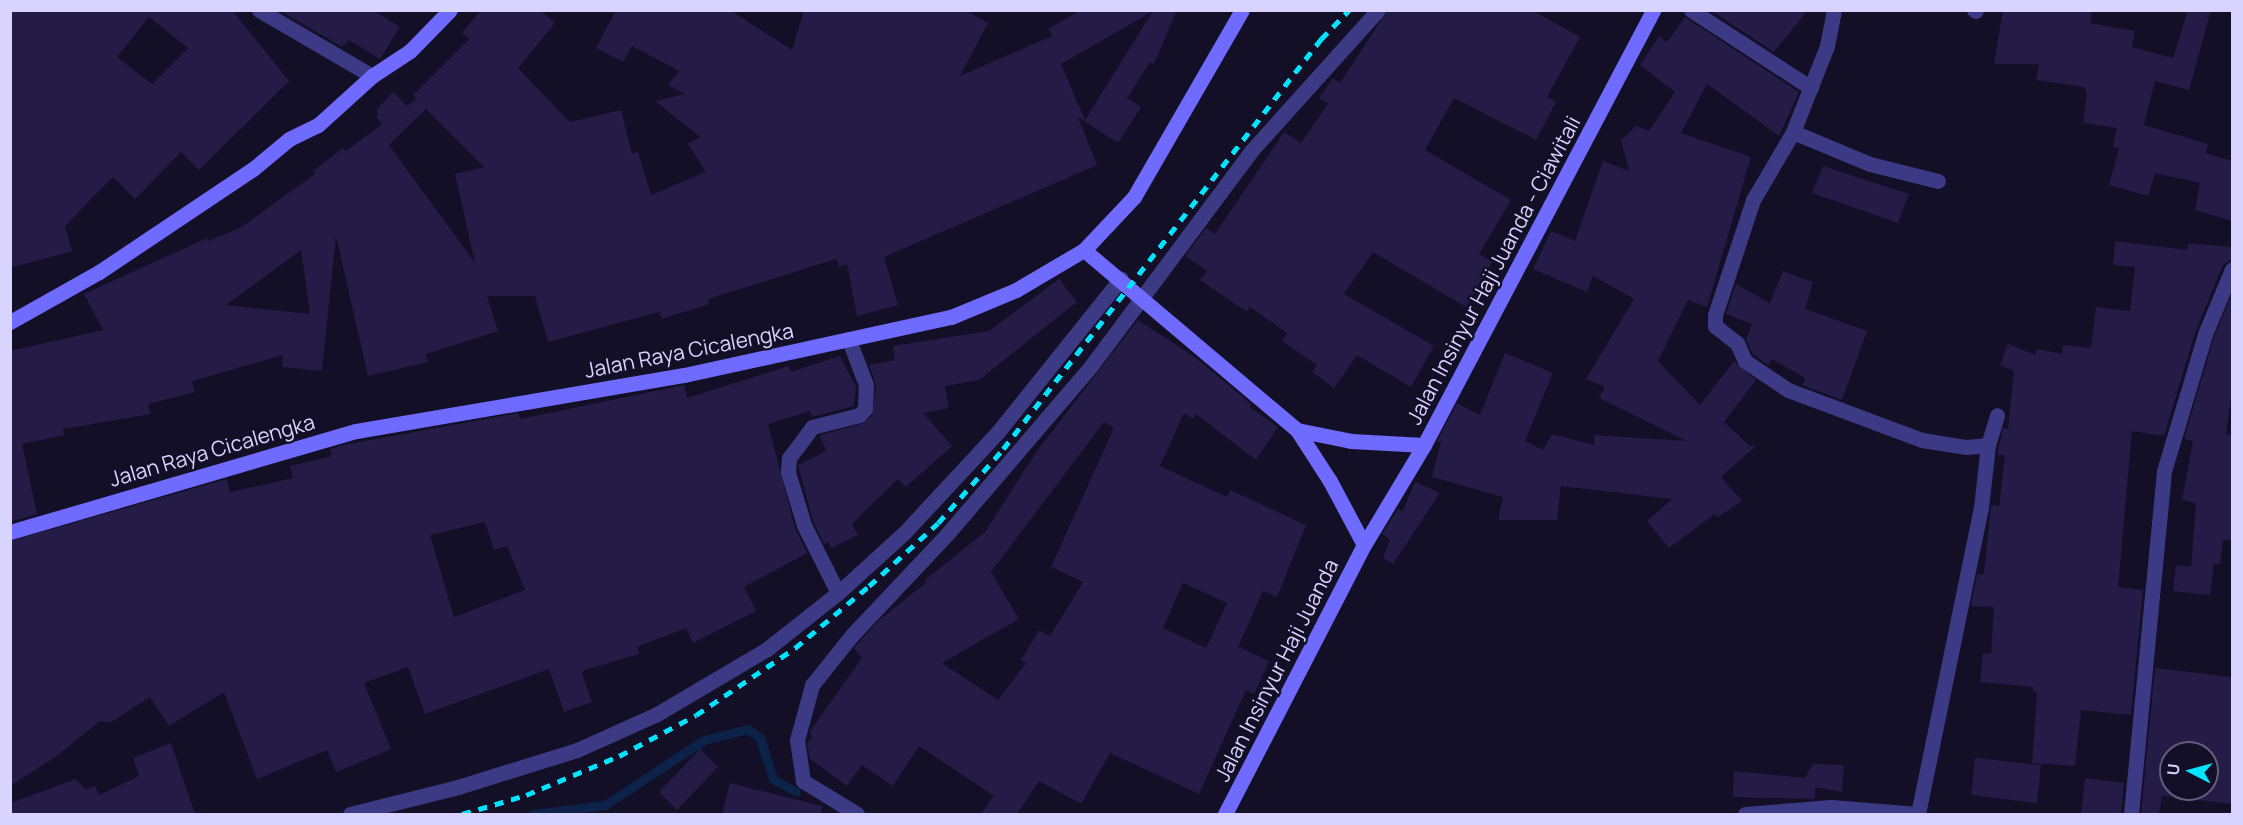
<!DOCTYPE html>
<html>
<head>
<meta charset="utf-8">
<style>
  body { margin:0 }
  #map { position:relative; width:2243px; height:825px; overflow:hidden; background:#130f26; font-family:Manrope,sans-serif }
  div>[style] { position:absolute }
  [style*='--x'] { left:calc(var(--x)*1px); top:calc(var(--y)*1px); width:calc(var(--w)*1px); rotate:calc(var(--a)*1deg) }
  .stream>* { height:9px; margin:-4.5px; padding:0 4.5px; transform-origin:4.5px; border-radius:4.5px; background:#0c2248 }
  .building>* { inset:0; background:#241b47 }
  .street>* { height:15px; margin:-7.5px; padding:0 7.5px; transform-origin:7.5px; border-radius:7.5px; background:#3d3a85 }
  .secondary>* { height:15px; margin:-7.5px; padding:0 7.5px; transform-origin:7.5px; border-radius:7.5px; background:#6f6bff }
  .rail>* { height:4.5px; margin-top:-2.25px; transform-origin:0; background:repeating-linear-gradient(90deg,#00e5ff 0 9px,transparent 0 17px) }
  span { translate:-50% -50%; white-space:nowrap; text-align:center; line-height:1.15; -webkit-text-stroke:4.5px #130f26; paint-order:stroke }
  .street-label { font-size:21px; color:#d9d4ff }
  .frame { position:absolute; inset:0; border:12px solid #d9d4ff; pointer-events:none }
  .north { position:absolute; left:2159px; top:741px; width:60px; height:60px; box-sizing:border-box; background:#130f26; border:2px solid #625e7d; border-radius:50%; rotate:276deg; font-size:16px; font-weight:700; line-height:24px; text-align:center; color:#d9d4ff }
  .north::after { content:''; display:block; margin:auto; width:21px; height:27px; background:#00e5ff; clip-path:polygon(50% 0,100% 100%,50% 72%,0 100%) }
</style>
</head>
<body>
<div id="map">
  <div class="stream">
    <div style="--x:533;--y:814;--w:73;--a:-7.1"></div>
    <div style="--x:605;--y:805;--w:118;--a:-33.3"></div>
    <div style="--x:704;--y:740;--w:45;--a:-14"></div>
    <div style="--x:748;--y:729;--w:15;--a:37"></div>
    <div style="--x:760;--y:738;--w:43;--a:72.4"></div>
    <div style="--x:773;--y:779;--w:26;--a:29"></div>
  </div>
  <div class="building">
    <div style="clip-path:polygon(evenodd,10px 10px,232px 10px,289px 81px,199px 170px,181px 152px,135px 199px,113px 177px,65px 226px,72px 251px,10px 268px,10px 10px,149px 17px,188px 48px,152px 84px,117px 57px,149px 17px)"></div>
    <div style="clip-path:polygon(279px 10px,373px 10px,400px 27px,380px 59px,349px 40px,342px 47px)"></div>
    <div style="clip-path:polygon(evenodd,481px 10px,540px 10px,555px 23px,518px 68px,570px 122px,621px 110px,632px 154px,638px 152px,651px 195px,706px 172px,688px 144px,700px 137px,655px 101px,685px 94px,668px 85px,679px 71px,632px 46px,623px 62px,596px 48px,616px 10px,730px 10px,792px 50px,804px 10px,965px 10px,988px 23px,960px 76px,1052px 36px,1048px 29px,1081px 10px,1177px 10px,1154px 64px,1150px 62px,1127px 98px,1141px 107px,1118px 143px,1078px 117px,1097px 165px,884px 257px,898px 305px,857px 316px,847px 264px,839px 267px,836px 259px,708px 299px,709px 304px,662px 319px,659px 312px,548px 342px,535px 296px,487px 296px,498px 331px,426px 354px,428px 362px,368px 376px,336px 236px,322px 371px,282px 367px,283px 355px,192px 381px,195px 392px,148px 404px,151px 414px,63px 429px,64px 435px,22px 444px,37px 514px,10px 522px,10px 351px,103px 330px,84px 294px,207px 238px,208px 241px,240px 228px,315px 174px,313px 171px,343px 148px,346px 151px,382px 124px,377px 118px,377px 109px,393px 92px,407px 106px,416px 99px,413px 95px,469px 39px,462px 33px,481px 10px,1153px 11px,1085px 120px,1061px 64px,1153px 11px,481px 10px,426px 109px,484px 167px,455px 174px,475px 263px,389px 145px,426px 109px,481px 10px,301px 250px,310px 314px,226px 305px,301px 250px)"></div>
    <div style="clip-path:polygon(1388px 10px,1532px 10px,1580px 37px,1547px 97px,1556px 102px,1536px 140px,1454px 98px,1425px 150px,1511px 200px,1479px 254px,1492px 262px,1466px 307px,1373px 252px,1344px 294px,1434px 346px,1411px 387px,1357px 355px,1334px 388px,1312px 372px,1317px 365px,1282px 341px,1287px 333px,1250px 307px,1247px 312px,1200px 280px,1207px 271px,1185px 256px,1206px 228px,1215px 234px,1284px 132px,1301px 143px,1328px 104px,1319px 98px,1333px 78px,1340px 83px)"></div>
    <div style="clip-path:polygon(1710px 10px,1808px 10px,1774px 52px)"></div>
    <div style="clip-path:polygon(2003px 10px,2092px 10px,2090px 23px,2135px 31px,2132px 47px,2173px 58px,2188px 10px,2211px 10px,2189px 90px,2155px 81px,2144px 125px,2208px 144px,2206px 153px,2232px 161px,2232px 221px,2195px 210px,2200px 183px,2155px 173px,2148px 196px,2109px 185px,2119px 148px,2113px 147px,2117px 128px,2083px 123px,2087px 92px,2084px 87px,2036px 80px,2039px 64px,1994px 64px)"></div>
    <div style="clip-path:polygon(1685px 17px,1799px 92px,1779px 136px,1707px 84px,1681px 133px,1751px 157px,1707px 307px,1688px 300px,1658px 361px,1700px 405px,1734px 361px,1756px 380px,1724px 422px,1749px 445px,1756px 446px,1721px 477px,1742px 501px,1718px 517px,1715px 514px,1669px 548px,1647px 521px,1672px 499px,1561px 486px,1557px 520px,1498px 520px,1503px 497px,1432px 477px,1441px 442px,1437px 441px,1457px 403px,1480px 415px,1505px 353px,1553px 373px,1525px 441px,1543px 450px,1552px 434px,1594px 445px,1594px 435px,1687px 441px,1599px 398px,1605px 387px,1586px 379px,1634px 299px,1593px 276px,1587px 292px,1533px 269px,1551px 231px,1575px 241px,1603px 161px,1629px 171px,1621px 140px,1636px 126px,1649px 131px,1675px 92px,1640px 65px,1659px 36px,1667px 42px)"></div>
    <div style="clip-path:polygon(1823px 166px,1909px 194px,1898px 223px,1812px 193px)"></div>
    <div style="clip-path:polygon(2115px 241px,2187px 250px,2188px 243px,2232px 247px,2232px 259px,2223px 265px,2196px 330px,2164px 436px,2132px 431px,2118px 587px,2143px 590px,2131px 715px,2081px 710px,2075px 766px,2032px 763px,2037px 693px,2033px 692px,2033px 687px,1980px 682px,1983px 653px,1991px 654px,1994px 607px,1971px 606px,1977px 574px,1984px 574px,1991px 505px,1999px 506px,2005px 455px,1997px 455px,2003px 428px,2008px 429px,2014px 371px,2000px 365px,2008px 344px,2035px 355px,2036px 349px,2062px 354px,2063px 345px,2091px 348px,2096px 307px,2130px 311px,2135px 267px,2113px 265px)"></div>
    <div style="clip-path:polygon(1783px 271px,1813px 282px,1805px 309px,1867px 331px,1842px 400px,1802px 385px,1805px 378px,1772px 359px,1768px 365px,1753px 354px,1746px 340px,1752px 324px,1726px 314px,1736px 284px,1770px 303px)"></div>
    <div style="clip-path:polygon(1059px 279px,1077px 302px,979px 380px,945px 386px,949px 408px,923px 413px,952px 446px,906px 487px,898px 479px,852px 524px,858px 535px,831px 548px,828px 542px,824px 544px,813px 521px,798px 465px,826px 451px,820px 435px,861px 424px,872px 416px,876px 385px,869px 365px,895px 360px,893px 346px,989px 331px)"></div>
    <div style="clip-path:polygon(2232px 293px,2232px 391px,2226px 434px,2232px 435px,2232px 541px,2223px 540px,2220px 564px,2214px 564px,2210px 595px,2173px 591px,2176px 565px,2191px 567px,2196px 503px,2182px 500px,2193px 441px,2184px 439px,2214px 337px)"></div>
    <div style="clip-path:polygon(evenodd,1138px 320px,1196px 358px,1251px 404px,1249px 407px,1278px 427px,1256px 460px,1196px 414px,1193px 419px,1184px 413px,1160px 466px,1227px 497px,1230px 490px,1306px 525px,1277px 597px,1263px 591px,1238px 647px,1269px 661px,1254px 694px,1246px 690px,1199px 794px,1110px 753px,1081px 804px,1039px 781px,1017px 814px,981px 814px,994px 796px,919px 746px,893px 786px,862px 765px,847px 786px,810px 759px,807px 744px,812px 738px,810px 731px,862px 658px,854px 648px,879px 620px,927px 582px,925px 580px,985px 532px,1037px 451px,1138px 320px,1104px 422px,1114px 428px,1051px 567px,1083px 582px,1050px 636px,1039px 630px,1021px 660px,1026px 663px,998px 700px,942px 663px,1019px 619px,991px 572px,1104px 422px,1138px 320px,1183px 583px,1227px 603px,1206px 648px,1163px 628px,1183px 583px)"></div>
    <div style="clip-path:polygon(evenodd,840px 356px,856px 387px,854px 406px,812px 417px,810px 411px,768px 424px,795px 528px,807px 553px,744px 587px,756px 611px,693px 643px,686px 628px,637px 647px,639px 654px,585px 670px,582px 673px,592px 702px,564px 712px,549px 669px,425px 714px,408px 667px,364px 683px,391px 749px,336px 772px,327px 750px,257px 779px,224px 692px,169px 726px,150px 697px,110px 723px,100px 721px,54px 758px,10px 786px,10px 541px,227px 479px,230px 492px,293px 478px,290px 466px,332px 456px,330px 449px,343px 445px,518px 413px,520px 419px,684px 385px,687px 398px,789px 366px,791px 372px,840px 356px,485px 522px,494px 550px,507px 546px,525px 590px,454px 617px,430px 535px,485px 522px)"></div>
    <div style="clip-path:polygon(1415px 482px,1440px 493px,1393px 564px,1383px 558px,1390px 540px,1382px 534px,1398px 509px,1403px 511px)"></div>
    <div style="clip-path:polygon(evenodd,2155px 668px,2232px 677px,2232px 804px,2162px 796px,2159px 814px,2141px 814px,2155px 668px,2171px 753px,2207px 753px,2207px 789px,2171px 789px,2171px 753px)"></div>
    <div style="clip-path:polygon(171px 743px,195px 814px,10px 814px,10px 803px,76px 779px,85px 789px,95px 786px,99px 795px,139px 776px,133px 758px)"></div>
    <div style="clip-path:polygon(700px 749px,718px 767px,677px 810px,659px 792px)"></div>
    <div style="clip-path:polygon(1975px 758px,2041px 765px,2037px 803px,1971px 795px)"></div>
    <div style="clip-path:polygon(1813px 764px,1844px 765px,1842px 792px,1815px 787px,1815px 799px,1733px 797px,1734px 771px,1805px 778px)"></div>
    <div style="clip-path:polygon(2085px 778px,2124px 783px,2121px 814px,2081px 814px)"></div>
    <div style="clip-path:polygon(730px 783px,822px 806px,821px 814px,722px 814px)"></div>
  </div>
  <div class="street">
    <div style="--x:259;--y:10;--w:131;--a:30.3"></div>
    <div style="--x:1691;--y:10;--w:143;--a:33"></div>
    <div style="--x:1834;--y:10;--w:37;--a:101"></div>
    <div style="--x:1827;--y:46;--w:92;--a:111.6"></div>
    <div style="--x:1793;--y:132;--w:79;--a:120.5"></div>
    <div style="--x:1753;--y:200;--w:121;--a:108.3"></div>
    <div style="--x:1715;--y:315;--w:11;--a:90"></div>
    <div style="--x:1715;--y:326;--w:28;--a:38"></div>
    <div style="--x:1737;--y:343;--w:20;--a:66"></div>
    <div style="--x:1745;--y:361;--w:52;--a:34"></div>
    <div style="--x:1788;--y:390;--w:143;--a:20.5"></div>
    <div style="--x:1922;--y:440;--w:45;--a:9"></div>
    <div style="--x:1966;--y:447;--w:22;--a:-5"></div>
    <div style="--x:1974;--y:10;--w:2;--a:27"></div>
    <div style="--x:1793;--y:132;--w:83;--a:22.6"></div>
    <div style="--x:1870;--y:164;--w:70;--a:14"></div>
    <div style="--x:838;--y:593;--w:76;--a:-116.6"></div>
    <div style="--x:804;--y:525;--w:55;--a:-106.8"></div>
    <div style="--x:788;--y:472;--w:14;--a:-86"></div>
    <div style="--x:789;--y:458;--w:39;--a:-53"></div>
    <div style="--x:812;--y:427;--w:49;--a:-14.3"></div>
    <div style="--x:859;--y:415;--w:8;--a:-45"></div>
    <div style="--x:865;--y:409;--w:24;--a:-88"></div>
    <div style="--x:866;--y:385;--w:48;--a:-110.7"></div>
    <div style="--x:350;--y:814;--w:111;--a:-14"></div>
    <div style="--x:458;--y:787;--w:125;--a:-17.3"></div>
    <div style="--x:577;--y:750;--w:88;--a:-24.2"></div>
    <div style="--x:657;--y:714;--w:128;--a:-30.6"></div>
    <div style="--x:767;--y:649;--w:90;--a:-38.3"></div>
    <div style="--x:838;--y:593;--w:89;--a:-42.3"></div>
    <div style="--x:904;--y:533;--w:137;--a:-47.1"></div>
    <div style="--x:997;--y:433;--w:198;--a:-51.3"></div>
    <div style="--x:857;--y:814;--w:63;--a:-148.6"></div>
    <div style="--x:803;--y:781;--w:41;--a:-98.3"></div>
    <div style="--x:797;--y:740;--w:57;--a:-74.7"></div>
    <div style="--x:812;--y:685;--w:64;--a:-51.3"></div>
    <div style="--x:852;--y:635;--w:140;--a:-46.7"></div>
    <div style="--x:948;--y:533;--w:220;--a:-49.4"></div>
    <div style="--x:1091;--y:366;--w:269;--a:-53.3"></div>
    <div style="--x:1252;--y:150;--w:188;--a:-48"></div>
    <div style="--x:1745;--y:814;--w:86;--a:-4.7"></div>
    <div style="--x:1831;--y:807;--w:87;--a:4.6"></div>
    <div style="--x:1918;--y:814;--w:312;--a:-78.4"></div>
    <div style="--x:1981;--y:508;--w:63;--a:-83.7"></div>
    <div style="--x:1988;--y:445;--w:31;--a:-73"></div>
    <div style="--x:2131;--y:814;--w:345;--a:-84.5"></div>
    <div style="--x:2164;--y:471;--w:143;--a:-73.3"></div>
    <div style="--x:2205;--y:334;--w:70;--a:-67.4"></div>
  </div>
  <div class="secondary">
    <div style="--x:1084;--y:250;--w:279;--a:40.2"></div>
    <div style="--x:1297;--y:430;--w:61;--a:57.1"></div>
    <div style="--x:1330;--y:481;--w:72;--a:62"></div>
    <div style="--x:10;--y:322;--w:102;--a:-29.3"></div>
    <div style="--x:99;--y:272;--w:185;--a:-33.8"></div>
    <div style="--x:253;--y:169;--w:47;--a:-39.8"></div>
    <div style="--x:289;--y:139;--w:32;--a:-26"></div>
    <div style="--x:318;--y:125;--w:73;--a:-42.2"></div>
    <div style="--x:372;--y:76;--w:45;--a:-33.3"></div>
    <div style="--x:410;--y:51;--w:57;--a:-45.7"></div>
    <div style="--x:1297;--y:430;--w:55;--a:11.5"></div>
    <div style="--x:1351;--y:441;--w:73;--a:3.1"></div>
    <div style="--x:10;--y:532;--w:360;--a:-16.3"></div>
    <div style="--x:356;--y:431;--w:333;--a:-9.7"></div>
    <div style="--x:684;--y:375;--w:273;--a:-12.3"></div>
    <div style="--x:951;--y:317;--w:70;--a:-22.6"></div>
    <div style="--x:1016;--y:290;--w:79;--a:-30.5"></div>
    <div style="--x:1084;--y:250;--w:73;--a:-46.7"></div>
    <div style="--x:1134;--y:197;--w:216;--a:-60"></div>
    <div style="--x:1225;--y:814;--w:303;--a:-62.7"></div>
    <div style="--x:1364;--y:545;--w:117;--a:-59"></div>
    <div style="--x:1424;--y:445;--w:492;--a:-62.2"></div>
  </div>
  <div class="rail">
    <div style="--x:462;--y:814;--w:67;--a:-16.5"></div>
    <div style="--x:526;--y:795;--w:101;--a:-22.8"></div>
    <div style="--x:619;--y:756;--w:87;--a:-28"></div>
    <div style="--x:696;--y:715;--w:120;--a:-34.1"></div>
    <div style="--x:795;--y:648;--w:97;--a:-40"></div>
    <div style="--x:869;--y:586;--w:93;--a:-42.4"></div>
    <div style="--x:938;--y:523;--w:98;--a:-48.7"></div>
    <div style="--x:1003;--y:449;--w:519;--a:-52.2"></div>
    <div style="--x:1321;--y:39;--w:40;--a:-46"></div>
  </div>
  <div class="street-label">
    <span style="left:1493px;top:270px;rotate:-62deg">Jalan Insinyur Haji Juanda - Ciawitali</span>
    <span style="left:689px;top:350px;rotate:-11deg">Jalan Raya Cicalengka</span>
    <span style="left:212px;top:450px;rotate:-16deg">Jalan Raya Cicalengka</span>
    <span style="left:1276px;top:670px;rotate:-63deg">Jalan Insinyur Haji Juanda</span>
  </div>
  <div class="frame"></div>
  <div class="north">U</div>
</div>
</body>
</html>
